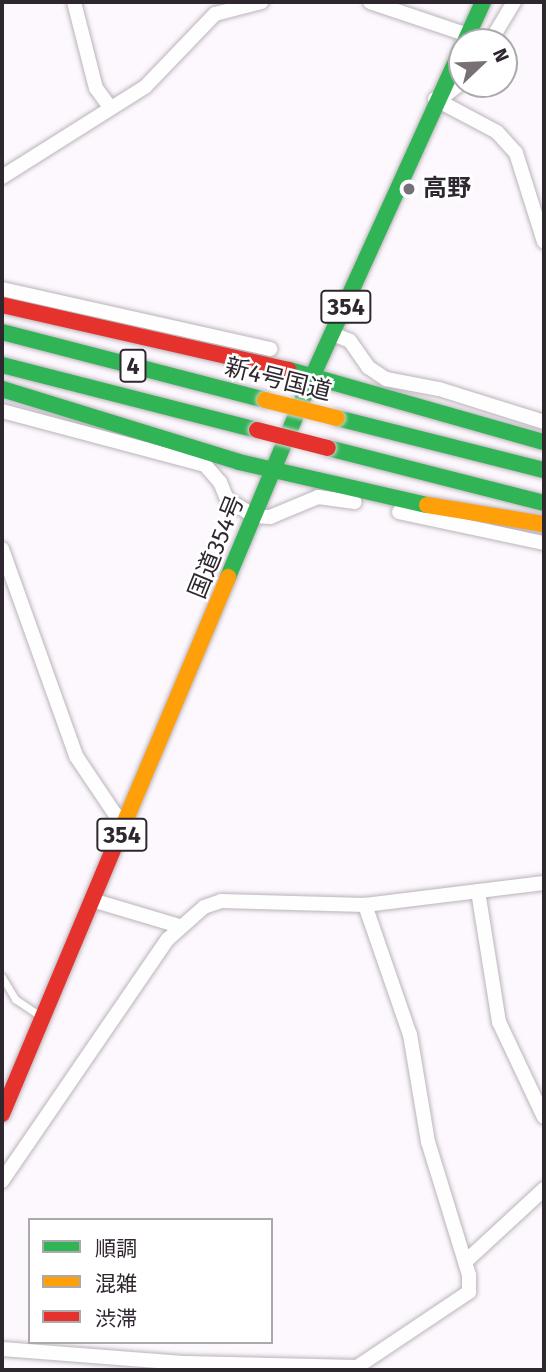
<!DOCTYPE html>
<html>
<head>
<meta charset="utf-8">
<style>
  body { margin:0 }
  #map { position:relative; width:546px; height:1372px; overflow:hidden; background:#fdf8fd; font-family:"Fira Sans","Noto Sans JP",sans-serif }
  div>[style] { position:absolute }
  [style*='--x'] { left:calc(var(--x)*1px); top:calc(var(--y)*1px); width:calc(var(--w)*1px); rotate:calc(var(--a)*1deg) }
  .roads { filter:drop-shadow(0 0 2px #bab4ba) drop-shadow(0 0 2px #bab4ba) }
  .lane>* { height:7px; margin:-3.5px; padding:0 3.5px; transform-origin:3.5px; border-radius:3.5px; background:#fffeff }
  .street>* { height:14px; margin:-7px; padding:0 7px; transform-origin:7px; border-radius:7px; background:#fffeff }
  .fast>* { height:16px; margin:-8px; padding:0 8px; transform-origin:8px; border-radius:8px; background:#30b455 }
  .slow>* { height:16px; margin:-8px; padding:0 8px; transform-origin:8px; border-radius:8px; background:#ff9f0a }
  .jam>* { height:16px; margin:-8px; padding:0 8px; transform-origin:8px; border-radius:8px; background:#e5322d }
  .bridges { filter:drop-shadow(0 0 2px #d9d6d9) drop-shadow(0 0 2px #d9d6d9) }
  .slow-bridge>* { height:16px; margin:-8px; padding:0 8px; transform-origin:8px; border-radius:8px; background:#ff9f0a }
  .jam-bridge>* { height:16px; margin:-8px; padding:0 8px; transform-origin:8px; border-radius:8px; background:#e5322d }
  .dots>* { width:19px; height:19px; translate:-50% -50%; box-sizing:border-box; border:4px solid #fff; border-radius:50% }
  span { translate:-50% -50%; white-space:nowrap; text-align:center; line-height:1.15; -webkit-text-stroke:5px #fff; paint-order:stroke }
  .shield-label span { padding:2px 5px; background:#fff; border:2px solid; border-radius:5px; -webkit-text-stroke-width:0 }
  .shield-label { font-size:23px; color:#2f272f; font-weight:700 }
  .poi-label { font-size:24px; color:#2f272f; font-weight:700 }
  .left { translate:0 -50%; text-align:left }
  .street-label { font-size:24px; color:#2f272f }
  .frame { position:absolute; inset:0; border:4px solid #2f272f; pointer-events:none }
  .legend { position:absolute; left:28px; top:1218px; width:245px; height:126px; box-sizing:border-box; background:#fff; border:2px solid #aca9ac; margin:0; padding:9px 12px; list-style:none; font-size:21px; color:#2f272f }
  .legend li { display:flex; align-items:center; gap:14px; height:35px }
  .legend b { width:35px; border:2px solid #aca9ac }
  .north { position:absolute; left:448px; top:28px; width:70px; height:70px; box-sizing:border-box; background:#fff; border:2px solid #aca9ac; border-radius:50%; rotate:67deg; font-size:19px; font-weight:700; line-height:28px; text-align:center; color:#2f272f }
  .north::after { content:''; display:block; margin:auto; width:24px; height:32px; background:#777077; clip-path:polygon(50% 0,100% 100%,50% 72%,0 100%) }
</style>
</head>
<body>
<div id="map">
  <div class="roads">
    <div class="lane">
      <div style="--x:2;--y:977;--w:26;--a:59"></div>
      <div style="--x:15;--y:999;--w:29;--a:34"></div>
    </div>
    <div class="street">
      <div style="--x:74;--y:2;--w:89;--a:75.7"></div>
      <div style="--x:96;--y:88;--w:24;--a:54"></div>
      <div style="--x:370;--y:2;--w:100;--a:18.6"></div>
      <div style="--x:490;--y:42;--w:47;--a:-59"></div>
      <div style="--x:443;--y:97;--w:24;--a:-38"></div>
      <div style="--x:435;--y:99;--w:70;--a:28"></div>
      <div style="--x:497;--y:132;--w:28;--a:48"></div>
      <div style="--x:516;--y:153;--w:93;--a:72.5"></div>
      <div style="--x:2;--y:177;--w:169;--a:-32.2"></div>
      <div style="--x:145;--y:87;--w:101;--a:-46.2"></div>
      <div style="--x:215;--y:14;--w:48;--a:-14.6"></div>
      <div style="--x:2;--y:289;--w:275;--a:12.6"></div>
      <div style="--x:333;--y:334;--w:18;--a:22"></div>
      <div style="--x:350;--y:341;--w:32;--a:55"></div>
      <div style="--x:368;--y:367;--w:22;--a:34"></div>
      <div style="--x:386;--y:379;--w:54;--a:10.7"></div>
      <div style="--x:439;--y:389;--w:110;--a:17.4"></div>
      <div style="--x:2;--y:411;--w:210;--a:14.9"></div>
      <div style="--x:205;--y:465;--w:23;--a:49"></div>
      <div style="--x:220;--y:482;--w:18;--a:68"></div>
      <div style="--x:227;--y:499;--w:32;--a:32"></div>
      <div style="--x:254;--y:516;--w:16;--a:4"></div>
      <div style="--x:270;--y:517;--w:52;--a:-22.6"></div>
      <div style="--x:318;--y:497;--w:37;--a:8"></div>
      <div style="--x:399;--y:512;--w:148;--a:12.1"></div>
      <div style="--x:2;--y:549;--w:220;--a:70.3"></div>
      <div style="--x:76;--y:756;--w:70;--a:56.1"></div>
      <div style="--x:115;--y:814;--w:15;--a:37"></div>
      <div style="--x:478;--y:891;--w:133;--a:80.9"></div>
      <div style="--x:499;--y:1022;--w:105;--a:64.7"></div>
      <div style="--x:92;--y:900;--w:91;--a:16.6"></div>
      <div style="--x:2;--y:1181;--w:293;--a:-55.6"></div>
      <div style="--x:168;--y:939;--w:48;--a:-41.6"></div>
      <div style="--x:204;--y:907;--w:18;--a:-19"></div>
      <div style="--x:221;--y:901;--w:144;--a:1.6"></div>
      <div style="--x:365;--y:905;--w:180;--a:-7"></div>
      <div style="--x:465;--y:1262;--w:108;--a:-42.7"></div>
      <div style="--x:2;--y:1349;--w:185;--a:4.4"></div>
      <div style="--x:186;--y:1363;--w:171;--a:1.3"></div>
      <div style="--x:357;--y:1367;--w:135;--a:-33.8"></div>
      <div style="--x:469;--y:1292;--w:17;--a:-90"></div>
      <div style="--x:469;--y:1275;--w:139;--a:-107.1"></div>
      <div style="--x:428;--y:1142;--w:109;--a:-99.5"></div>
      <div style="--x:410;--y:1035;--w:138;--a:-109.1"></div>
    </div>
    <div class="fast">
      <div style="--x:2;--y:332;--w:272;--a:14.5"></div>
      <div style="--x:2;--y:365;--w:263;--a:14.3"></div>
      <div style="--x:289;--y:370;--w:265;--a:15.8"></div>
      <div style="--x:2;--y:389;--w:248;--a:17.1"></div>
      <div style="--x:239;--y:462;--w:193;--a:12.9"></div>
      <div style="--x:337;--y:418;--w:213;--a:14.1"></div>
      <div style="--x:328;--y:448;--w:223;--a:14.3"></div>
      <div style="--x:228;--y:577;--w:219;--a:-67.2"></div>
      <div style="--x:313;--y:375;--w:410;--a:-65.5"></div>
    </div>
    <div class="slow">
      <div style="--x:427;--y:505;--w:119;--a:9.2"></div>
      <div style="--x:115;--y:845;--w:291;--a:-67.1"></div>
    </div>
    <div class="jam">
      <div style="--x:2;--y:305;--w:294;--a:12.8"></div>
      <div style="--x:2;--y:1114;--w:292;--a:-67.2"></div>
    </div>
  </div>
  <div class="bridges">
    <div class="slow-bridge">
      <div style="--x:265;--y:400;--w:74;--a:14"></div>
    </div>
    <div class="jam-bridge">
      <div style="--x:257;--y:430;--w:73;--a:14.2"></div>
    </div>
  </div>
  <div class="dots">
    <div style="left:409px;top:189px;background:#777077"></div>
  </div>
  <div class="shield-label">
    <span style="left:346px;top:307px">354</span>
    <span style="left:133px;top:366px">4</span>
    <span style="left:122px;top:835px">354</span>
  </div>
  <div class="poi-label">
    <span class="left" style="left:423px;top:189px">高野</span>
  </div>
  <div class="street-label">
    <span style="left:278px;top:380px;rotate:14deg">新4号国道</span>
    <span style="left:217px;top:547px;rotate:-68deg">国道354号</span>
  </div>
  <div class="frame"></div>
  <ul class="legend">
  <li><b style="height:9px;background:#30b455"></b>順調</li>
  <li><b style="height:9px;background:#ff9f0a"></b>混雑</li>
  <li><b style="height:9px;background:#e5322d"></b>渋滞</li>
  </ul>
  <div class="north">N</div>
</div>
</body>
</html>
